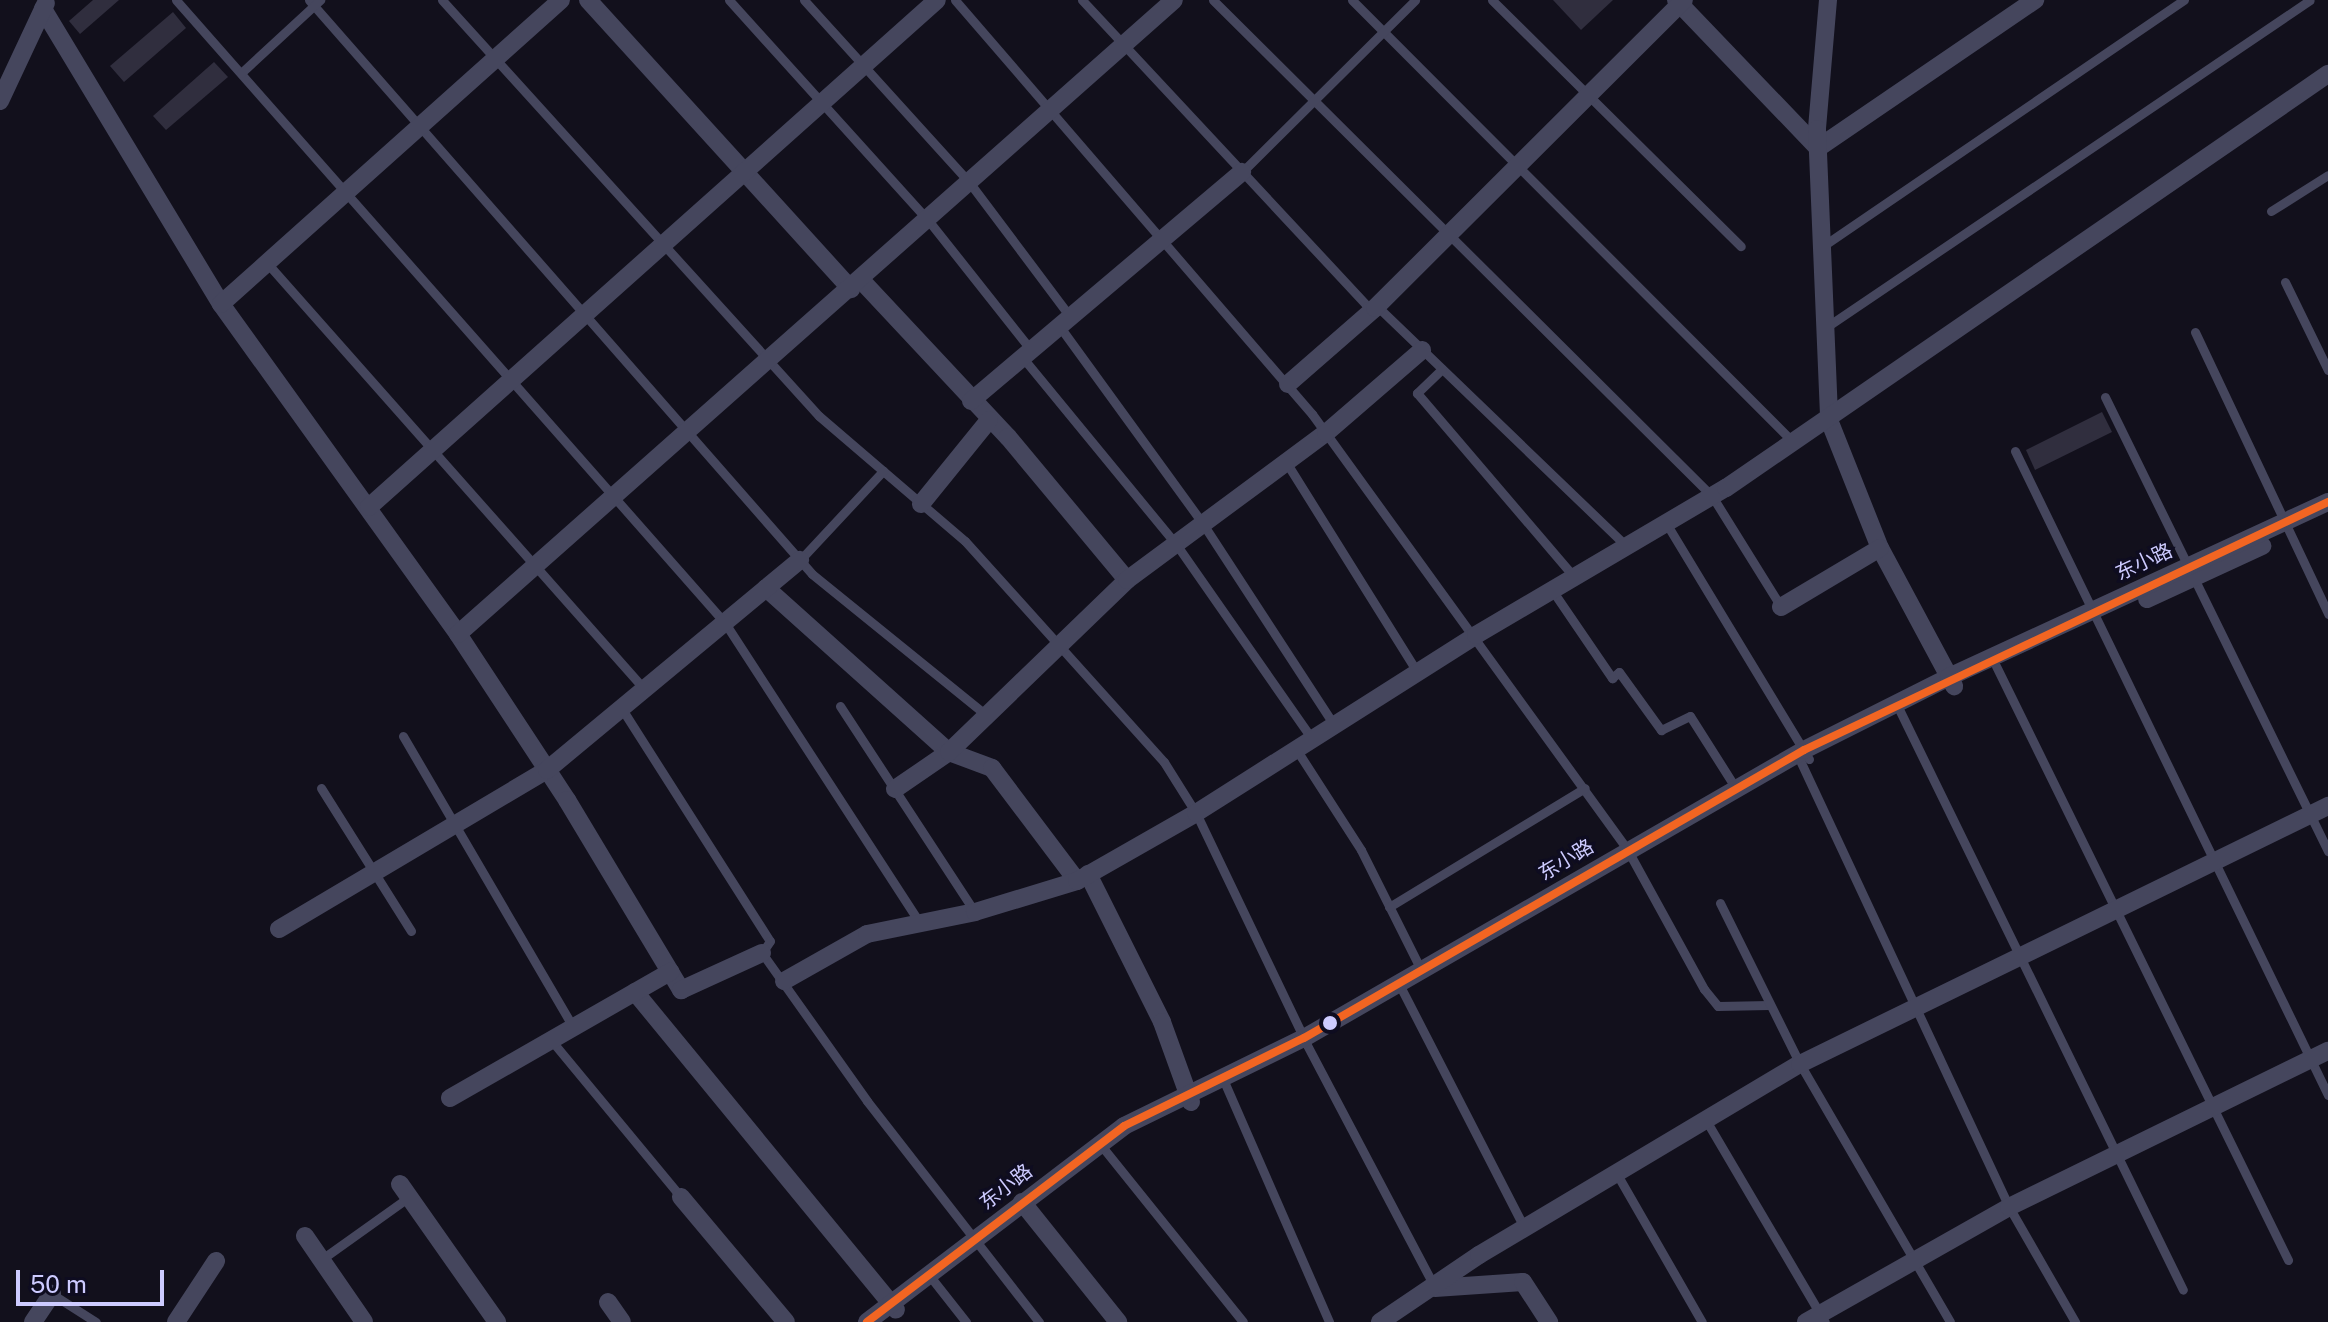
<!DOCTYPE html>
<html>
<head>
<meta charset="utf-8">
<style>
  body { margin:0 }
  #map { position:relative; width:2328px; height:1322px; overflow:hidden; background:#12101c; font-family:"Public Sans","Noto Sans SC",sans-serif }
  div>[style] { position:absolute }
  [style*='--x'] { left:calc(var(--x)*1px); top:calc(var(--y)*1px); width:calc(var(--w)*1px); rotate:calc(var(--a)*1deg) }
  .building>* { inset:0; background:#302e3e }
  .lane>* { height:9px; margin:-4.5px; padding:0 4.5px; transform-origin:4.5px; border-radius:4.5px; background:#45465d }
  .street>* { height:18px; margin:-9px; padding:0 9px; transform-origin:9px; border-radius:9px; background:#45465d }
  .bus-1>* { height:8px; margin:-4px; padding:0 4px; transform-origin:4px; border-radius:4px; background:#f26522 }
  .dots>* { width:22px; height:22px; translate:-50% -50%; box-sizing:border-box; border:4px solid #0e0c20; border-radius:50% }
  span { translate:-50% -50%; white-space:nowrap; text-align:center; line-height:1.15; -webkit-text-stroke:6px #0e0c20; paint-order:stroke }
  .street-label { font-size:20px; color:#cdcbff }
  .scale { position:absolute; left:16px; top:1270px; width:148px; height:36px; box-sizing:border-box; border:4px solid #cdcbff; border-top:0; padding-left:10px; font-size:24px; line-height:28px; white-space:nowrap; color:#cdcbff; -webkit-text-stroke:6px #0e0c20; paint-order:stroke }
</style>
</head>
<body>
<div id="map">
  <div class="building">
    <div style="clip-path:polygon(93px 0,119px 0,80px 34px,69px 21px)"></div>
    <div style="clip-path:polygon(1553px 0,1613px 0,1581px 30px)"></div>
    <div style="clip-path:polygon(173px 12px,186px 28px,124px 82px,110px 66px)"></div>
    <div style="clip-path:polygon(214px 62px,228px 77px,166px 130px,153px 116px)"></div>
    <div style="clip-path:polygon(2102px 412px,2112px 432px,2035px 470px,2026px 450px)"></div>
  </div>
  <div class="lane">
    <div style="--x:176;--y:0;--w:830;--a:48.61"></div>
    <div style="--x:725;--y:623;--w:358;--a:57"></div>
    <div style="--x:309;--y:0;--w:763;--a:48.77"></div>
    <div style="--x:812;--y:574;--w:224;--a:39"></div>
    <div style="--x:442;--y:0;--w:561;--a:47.82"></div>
    <div style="--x:819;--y:416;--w:192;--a:40.6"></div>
    <div style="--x:965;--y:541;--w:297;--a:48"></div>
    <div style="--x:1164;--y:762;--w:60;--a:57.9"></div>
    <div style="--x:1196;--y:813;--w:257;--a:64.4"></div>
    <div style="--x:1307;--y:1045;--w:275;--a:62.2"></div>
    <div style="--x:729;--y:0;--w:297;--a:47.9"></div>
    <div style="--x:928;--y:220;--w:167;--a:51.6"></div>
    <div style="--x:804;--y:0;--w:246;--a:47.8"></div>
    <div style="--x:969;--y:182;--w:170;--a:53.1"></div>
    <div style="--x:955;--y:0;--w:547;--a:49.23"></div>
    <div style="--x:1312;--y:414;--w:537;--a:54.09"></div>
    <div style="--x:1627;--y:849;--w:160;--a:61.2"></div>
    <div style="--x:1704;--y:989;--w:22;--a:51"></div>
    <div style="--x:1718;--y:1006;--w:51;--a:-1.1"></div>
    <div style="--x:1082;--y:0;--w:418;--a:47"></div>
    <div style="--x:1367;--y:306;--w:15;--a:16"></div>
    <div style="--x:1381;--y:310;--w:340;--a:43.9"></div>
    <div style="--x:1213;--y:0;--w:704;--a:44.83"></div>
    <div style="--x:1712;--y:496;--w:131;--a:58.1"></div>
    <div style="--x:1352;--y:0;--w:626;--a:45.06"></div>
    <div style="--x:1492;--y:0;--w:350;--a:44.7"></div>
    <div style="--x:241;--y:73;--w:108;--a:-42.7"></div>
    <div style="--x:1242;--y:172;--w:244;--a:-44.8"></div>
    <div style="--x:2271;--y:211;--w:67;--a:-32.3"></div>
    <div style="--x:1823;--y:246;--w:437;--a:-34.3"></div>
    <div style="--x:267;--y:263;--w:570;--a:48.48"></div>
    <div style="--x:2285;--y:282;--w:98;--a:64"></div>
    <div style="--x:1060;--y:327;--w:243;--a:54"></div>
    <div style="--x:1203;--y:524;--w:240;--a:56.9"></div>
    <div style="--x:1825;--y:328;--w:585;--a:-34.07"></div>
    <div style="--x:2195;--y:332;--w:312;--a:64.7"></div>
    <div style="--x:1023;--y:358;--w:241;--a:50.6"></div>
    <div style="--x:1176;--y:544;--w:238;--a:55.1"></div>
    <div style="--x:1442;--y:369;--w:35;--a:136"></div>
    <div style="--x:1417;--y:393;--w:242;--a:49.5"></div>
    <div style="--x:2105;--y:397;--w:506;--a:63.84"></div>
    <div style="--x:2015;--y:451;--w:716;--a:64.08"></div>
    <div style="--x:1286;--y:462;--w:248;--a:58"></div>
    <div style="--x:1666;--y:523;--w:276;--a:58.8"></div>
    <div style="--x:800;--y:560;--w:122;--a:-47"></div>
    <div style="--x:1552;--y:590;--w:107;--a:55.7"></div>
    <div style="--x:1612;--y:678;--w:9;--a:-41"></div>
    <div style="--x:1619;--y:672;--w:72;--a:54.1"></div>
    <div style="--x:1661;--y:730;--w:32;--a:-26"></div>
    <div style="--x:1690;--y:716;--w:88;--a:57.6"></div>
    <div style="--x:1996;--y:666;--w:662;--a:63.82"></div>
    <div style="--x:1896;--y:703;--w:653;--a:63.94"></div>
    <div style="--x:840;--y:706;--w:246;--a:56.8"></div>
    <div style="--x:622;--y:709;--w:275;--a:57.5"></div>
    <div style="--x:770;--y:941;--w:14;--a:124"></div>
    <div style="--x:762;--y:953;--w:181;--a:54.6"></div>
    <div style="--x:867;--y:1101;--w:280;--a:52.1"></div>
    <div style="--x:403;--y:736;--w:337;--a:59.7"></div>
    <div style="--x:1296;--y:749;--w:120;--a:57.2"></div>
    <div style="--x:1361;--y:850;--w:136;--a:63.4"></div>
    <div style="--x:1797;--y:754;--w:500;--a:64.92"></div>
    <div style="--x:2009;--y:1207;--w:133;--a:60.1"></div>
    <div style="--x:321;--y:788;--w:169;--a:57.8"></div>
    <div style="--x:1720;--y:903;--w:180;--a:63.6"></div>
    <div style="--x:1800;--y:1064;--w:298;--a:59.8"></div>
    <div style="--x:1389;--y:907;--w:229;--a:-31.3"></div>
    <div style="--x:1399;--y:984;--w:276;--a:62.8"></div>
    <div style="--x:551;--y:1040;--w:204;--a:50.4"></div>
    <div style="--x:1223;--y:1079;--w:265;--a:66.4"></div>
    <div style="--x:1707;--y:1122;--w:232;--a:59.5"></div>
    <div style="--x:1100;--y:1144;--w:228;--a:51.2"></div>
    <div style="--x:1618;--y:1176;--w:168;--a:60.1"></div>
    <div style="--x:322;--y:1259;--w:107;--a:-35.5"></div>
    <div style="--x:929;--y:1275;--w:60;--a:51.8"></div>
    <div style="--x:52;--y:1294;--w:52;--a:32.5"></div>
  </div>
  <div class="street">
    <div style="--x:588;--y:0;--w:391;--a:47.7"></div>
    <div style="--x:1676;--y:0;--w:205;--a:46.2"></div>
    <div style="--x:1818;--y:148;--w:263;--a:-34.3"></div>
    <div style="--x:1828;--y:0;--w:129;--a:94.9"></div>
    <div style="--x:1817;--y:129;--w:291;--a:87.6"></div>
    <div style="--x:1829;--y:420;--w:138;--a:68.3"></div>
    <div style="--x:1880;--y:548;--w:157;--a:61.8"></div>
    <div style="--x:43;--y:9;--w:345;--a:58.9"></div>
    <div style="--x:221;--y:304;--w:406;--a:54.3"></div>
    <div style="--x:458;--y:634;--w:199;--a:56.7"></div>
    <div style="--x:567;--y:800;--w:222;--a:59"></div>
    <div style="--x:681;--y:990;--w:89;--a:-24.6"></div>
    <div style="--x:0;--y:101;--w:108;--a:-64.9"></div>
    <div style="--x:861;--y:280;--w:215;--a:46.9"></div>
    <div style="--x:1008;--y:437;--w:186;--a:50.2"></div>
    <div style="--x:221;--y:304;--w:456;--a:-41.8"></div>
    <div style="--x:1288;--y:384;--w:116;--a:-41.1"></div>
    <div style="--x:1375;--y:308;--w:436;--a:-44.9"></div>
    <div style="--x:971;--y:401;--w:355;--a:-40.2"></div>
    <div style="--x:921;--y:504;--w:108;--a:-51"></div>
    <div style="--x:369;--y:507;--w:761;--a:-41.75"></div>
    <div style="--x:766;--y:588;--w:246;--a:41.9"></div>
    <div style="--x:949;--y:752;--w:46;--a:20.4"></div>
    <div style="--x:992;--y:768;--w:141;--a:53"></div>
    <div style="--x:2147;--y:599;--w:127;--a:-24.7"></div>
    <div style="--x:1781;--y:607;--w:115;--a:-30.8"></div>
    <div style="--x:458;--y:634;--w:956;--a:-41.52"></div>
    <div style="--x:895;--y:789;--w:65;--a:-34.4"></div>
    <div style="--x:949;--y:752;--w:248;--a:-44"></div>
    <div style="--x:1127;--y:580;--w:247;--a:-36.5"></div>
    <div style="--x:1326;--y:433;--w:127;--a:-40.8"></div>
    <div style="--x:1088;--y:874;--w:165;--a:63.4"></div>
    <div style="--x:1162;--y:1022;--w:85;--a:70.1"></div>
    <div style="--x:279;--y:929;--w:312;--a:-30.7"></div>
    <div style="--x:547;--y:770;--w:329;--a:-39.7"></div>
    <div style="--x:784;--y:981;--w:95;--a:-29.5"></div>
    <div style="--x:867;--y:934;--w:110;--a:-11.5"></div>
    <div style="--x:975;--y:912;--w:107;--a:-16.9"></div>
    <div style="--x:1077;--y:881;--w:137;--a:-29.7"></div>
    <div style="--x:1196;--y:813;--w:332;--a:-32.4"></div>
    <div style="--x:1476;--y:635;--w:290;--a:-30.5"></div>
    <div style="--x:1726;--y:488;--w:731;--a:-34.52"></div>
    <div style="--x:635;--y:992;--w:411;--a:50.6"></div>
    <div style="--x:450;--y:1098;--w:254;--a:-29.8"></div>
    <div style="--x:400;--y:1184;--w:169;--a:54.9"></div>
    <div style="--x:681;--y:1197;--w:163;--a:50"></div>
    <div style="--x:1022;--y:1202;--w:154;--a:51.3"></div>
    <div style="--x:305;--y:1236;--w:104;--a:55.5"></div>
    <div style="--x:1435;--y:1288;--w:88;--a:-3.9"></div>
    <div style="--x:1523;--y:1282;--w:48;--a:57"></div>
    <div style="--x:608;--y:1302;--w:24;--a:55"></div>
    <div style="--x:33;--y:1322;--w:34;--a:-56"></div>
    <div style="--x:176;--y:1322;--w:73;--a:-56.7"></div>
    <div style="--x:867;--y:1322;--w:323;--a:-37.3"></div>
    <div style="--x:1124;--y:1126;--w:200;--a:-26.1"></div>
    <div style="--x:1304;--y:1038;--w:577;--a:-29.94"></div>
    <div style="--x:1804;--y:750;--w:162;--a:-26.7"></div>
    <div style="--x:1949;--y:677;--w:417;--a:-24.8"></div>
    <div style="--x:1380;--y:1322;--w:120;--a:-34.1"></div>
    <div style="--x:1479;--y:1255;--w:374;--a:-30.8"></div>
    <div style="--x:1800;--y:1064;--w:588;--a:-26.04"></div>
    <div style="--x:1806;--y:1322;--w:233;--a:-29.5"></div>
    <div style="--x:2009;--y:1207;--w:355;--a:-26.1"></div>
  </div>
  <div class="bus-1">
    <div style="--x:867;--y:1322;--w:323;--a:-37.3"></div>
    <div style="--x:1124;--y:1126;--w:200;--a:-26.1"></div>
    <div style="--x:1304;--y:1038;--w:577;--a:-29.94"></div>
    <div style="--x:1804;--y:750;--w:580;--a:-25.33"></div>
  </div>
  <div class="dots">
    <div style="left:1330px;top:1023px;background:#cdcbff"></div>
  </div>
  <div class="street-label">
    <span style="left:2144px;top:562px;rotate:-25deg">东小路</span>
    <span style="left:1566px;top:860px;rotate:-31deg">东小路</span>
    <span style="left:1006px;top:1187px;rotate:-38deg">东小路</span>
  </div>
  <div class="scale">50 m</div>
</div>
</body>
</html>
